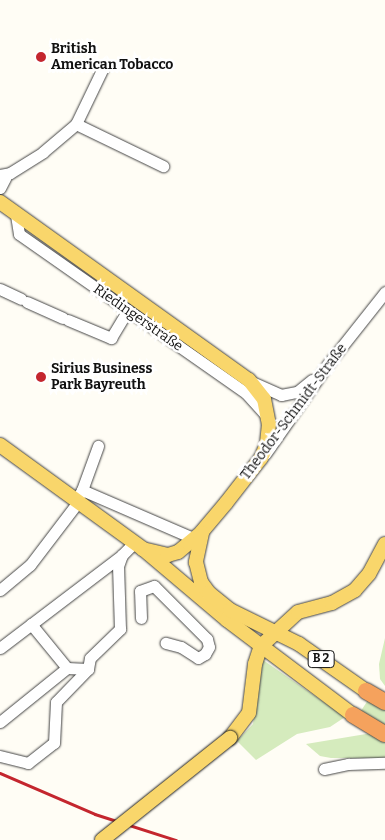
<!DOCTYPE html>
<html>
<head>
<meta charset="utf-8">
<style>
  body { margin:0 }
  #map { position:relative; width:385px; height:840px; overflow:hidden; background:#fffdf5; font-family:Bitter,serif }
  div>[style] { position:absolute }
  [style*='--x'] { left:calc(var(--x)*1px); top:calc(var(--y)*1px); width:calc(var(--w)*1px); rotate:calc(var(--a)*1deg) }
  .green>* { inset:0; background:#d5ebbd }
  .roads { filter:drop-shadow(0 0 1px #444) drop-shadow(0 0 1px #444) }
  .minor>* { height:11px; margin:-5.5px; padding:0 5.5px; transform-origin:5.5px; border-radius:5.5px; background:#fff }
  .major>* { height:14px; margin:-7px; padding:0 7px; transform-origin:7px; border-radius:7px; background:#f9d66b }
  .highway>* { height:16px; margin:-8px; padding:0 8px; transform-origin:8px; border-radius:8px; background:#f5a25d }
  .rail>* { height:2.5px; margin:-1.25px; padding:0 1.25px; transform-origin:1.25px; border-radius:1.25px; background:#c4262e }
  .bridges { filter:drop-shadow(0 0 1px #222) drop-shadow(0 0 1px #222) }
  .major-bridge>* { height:14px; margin:-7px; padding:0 7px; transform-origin:7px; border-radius:7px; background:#f9d66b }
  .dots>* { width:14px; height:14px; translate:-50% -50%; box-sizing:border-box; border:2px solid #fff; border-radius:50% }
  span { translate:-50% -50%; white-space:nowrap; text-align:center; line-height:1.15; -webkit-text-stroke:5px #fff; paint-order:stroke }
  .shield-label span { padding:1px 4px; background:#fff; border:1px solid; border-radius:4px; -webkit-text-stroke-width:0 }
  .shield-label { font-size:12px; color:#111; font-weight:700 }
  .poi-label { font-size:14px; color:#111; font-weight:700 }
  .left { translate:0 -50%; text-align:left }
  .street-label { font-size:14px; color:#111 }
</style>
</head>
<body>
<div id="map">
  <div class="green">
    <div style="clip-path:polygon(385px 638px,385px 686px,380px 679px,379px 664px)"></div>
    <div style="clip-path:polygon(263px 660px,345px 717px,330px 727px,297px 734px,256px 760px,237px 741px,253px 724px)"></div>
    <div style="clip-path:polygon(368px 700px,385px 709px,385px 727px,359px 714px)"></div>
    <div style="clip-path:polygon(372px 733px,385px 739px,385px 758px,331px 758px,320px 756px,306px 744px)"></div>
  </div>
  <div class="roads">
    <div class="minor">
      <div style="--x:76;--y:124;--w:62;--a:-64.3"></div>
      <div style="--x:0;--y:175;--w:10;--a:-11"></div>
      <div style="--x:10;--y:173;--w:39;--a:-32"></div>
      <div style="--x:43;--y:152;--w:43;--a:-40.3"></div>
      <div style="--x:76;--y:124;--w:97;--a:25.8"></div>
      <div style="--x:0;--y:188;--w:13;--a:-63"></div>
      <div style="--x:16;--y:215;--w:19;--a:81"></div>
      <div style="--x:19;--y:234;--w:277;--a:35"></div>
      <div style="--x:246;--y:393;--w:31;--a:48"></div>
      <div style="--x:0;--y:289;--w:23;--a:25"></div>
      <div style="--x:27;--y:302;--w:39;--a:24"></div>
      <div style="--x:68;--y:320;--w:47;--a:22.7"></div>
      <div style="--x:111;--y:338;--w:33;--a:-59"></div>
      <div style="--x:252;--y:382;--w:32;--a:24"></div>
      <div style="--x:281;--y:395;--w:16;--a:-11"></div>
      <div style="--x:297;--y:392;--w:19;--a:-39"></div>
      <div style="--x:265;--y:454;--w:110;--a:-55"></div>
      <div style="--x:328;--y:364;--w:92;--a:-51.6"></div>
      <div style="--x:82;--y:490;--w:47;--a:-70"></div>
      <div style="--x:76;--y:500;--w:12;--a:-59"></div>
      <div style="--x:82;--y:490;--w:123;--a:23.4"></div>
      <div style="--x:0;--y:590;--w:39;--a:-40"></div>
      <div style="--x:30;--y:565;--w:79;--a:-52.7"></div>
      <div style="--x:141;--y:618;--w:27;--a:-92"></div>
      <div style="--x:140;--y:591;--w:15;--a:-20"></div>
      <div style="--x:154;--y:586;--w:75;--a:45"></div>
      <div style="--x:207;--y:639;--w:8;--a:76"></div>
      <div style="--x:209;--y:647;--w:8;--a:120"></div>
      <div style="--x:205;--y:654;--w:8;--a:150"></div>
      <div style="--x:198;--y:658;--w:20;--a:-147"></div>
      <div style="--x:181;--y:647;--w:16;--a:-165"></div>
      <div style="--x:31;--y:624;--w:57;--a:50.7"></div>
      <div style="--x:67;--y:668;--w:21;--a:3"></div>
      <div style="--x:0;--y:648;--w:153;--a:-37.3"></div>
      <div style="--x:88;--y:669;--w:11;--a:-80"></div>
      <div style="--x:90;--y:658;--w:42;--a:-44"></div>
      <div style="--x:120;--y:629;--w:63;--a:-91.8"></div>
      <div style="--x:118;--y:566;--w:12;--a:-70"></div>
      <div style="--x:122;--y:555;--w:17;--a:-45"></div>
      <div style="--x:0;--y:722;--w:86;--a:-38.9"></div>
      <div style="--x:0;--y:756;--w:29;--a:14"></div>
      <div style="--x:28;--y:763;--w:33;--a:-38"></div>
      <div style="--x:54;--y:743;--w:41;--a:-87.2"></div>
      <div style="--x:56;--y:702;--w:46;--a:-45.9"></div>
      <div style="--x:324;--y:769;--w:25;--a:-12"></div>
      <div style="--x:348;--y:764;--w:37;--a:-2"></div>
    </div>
    <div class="major">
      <div style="--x:0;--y:202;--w:306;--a:35.6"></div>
      <div style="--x:249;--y:380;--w:24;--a:52"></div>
      <div style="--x:264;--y:399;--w:25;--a:79"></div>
      <div style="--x:269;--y:424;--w:20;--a:96"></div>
      <div style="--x:267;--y:444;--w:15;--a:113"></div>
      <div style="--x:261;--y:458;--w:57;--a:127.9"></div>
      <div style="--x:226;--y:503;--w:38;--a:130"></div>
      <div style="--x:202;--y:532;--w:31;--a:140"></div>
      <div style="--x:178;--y:552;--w:10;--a:163"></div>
      <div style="--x:168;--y:555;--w:26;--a:-167"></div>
      <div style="--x:0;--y:445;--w:177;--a:36"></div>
      <div style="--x:143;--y:549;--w:110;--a:40.2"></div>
      <div style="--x:227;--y:620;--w:158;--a:37"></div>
      <div style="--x:202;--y:533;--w:30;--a:102"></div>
      <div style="--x:196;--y:562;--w:21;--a:76"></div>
      <div style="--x:201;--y:582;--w:14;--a:54"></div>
      <div style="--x:209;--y:593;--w:27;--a:39"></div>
      <div style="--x:230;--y:610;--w:77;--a:26.2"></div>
      <div style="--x:299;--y:644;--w:82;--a:35"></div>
      <div style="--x:230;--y:738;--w:31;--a:-53"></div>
      <div style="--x:249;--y:713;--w:49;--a:-83"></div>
      <div style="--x:255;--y:664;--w:19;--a:-72"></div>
      <div style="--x:261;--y:646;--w:50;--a:-42.6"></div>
      <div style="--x:298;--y:612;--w:35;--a:-15"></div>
      <div style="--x:332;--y:603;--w:26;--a:-29"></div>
      <div style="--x:355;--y:590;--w:21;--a:-49"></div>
      <div style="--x:369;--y:574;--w:34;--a:-62"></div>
    </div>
    <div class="highway">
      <div style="--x:366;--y:691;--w:22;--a:30"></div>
      <div style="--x:353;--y:715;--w:37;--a:31"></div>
    </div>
  </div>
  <div class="rail">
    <div style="--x:0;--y:773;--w:103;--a:23.3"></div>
    <div style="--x:95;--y:814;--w:85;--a:17.8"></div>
  </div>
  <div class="bridges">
    <div class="major-bridge">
      <div style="--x:102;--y:840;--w:164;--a:-38.6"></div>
    </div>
  </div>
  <div class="dots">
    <div style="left:41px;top:57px;background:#c4262e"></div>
    <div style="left:41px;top:377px;background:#c4262e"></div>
  </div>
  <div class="shield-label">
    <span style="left:321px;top:659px">B 2</span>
  </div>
  <div class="poi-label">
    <span class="left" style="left:51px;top:57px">British<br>American Tobacco</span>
    <span class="left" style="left:51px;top:377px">Sirius Business<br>Park Bayreuth</span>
  </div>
  <div class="street-label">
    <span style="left:138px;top:318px;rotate:35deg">Riedingerstraße</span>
    <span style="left:294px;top:412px;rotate:-53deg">Theodor-Schmidt-Straße</span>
  </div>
</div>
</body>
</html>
